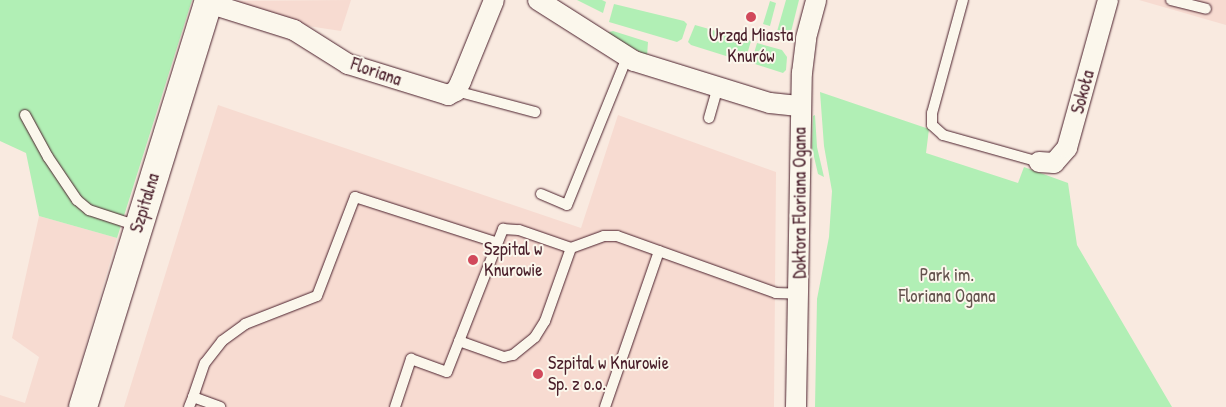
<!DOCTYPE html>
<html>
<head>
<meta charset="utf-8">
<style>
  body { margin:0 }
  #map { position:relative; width:1226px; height:407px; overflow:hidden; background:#f9eae0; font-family:"Patrick Hand",sans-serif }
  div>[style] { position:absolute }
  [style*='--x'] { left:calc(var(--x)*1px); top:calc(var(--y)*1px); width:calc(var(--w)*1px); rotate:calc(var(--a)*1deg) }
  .built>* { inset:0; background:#f7dbd1 }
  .green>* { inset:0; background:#b1efb5 }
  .roads { filter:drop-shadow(0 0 1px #4a1f2b) drop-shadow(0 0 1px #4a1f2b) }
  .lane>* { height:10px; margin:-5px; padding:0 5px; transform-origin:5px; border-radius:5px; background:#fbf7ec }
  .street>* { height:20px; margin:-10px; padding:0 10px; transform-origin:10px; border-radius:10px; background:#fbf7ec }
  .secondary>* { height:28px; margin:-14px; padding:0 14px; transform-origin:14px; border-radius:14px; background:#fbf7ec }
  .dots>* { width:14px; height:14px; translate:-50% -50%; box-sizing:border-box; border:2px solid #fbf7ec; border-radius:50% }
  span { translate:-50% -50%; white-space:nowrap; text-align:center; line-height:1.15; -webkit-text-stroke:4px #fbf7ec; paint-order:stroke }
  .poi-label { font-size:18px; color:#4a1f2b }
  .left { translate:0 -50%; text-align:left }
  .street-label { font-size:18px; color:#4a1f2b }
  .park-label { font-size:18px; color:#64534e }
</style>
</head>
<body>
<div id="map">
  <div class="built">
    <div style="clip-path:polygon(351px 0,341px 31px,308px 26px,231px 1px)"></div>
    <div style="clip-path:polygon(1139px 0,1226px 0,1226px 25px)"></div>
    <div style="clip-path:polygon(218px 105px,581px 228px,618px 115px,776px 172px,774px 407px,124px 407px)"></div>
    <div style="clip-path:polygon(39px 216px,117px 238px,68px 407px,0 407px,0 395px,25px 403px,39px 357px,12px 338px)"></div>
  </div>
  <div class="green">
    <div style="clip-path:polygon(0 0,192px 0,117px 238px,39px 216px,26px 153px,0 141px)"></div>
    <div style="clip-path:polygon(577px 0,602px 0,606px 2px,603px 13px)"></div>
    <div style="clip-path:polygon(786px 0,799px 0,790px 36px,784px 41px,776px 35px)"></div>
    <div style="clip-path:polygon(770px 1px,776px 3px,770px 26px,763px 24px)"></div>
    <div style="clip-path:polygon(614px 4px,684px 21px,687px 24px,682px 39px,677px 42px,609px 22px)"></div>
    <div style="clip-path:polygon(695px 25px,751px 41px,746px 58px,742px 61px,691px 45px,688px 42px)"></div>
    <div style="clip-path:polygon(613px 31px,648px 42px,647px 56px,606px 33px)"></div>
    <div style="clip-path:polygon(757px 43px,782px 50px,787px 57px,786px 70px,783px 73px,755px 64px,752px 60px)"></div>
    <div style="clip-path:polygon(820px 92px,929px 129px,926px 153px,1018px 183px,1024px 167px,1068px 183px,1077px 245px,1172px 407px,815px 407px,817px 299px,829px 237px,832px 191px,824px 146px)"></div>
    <div style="clip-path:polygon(815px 115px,817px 147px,824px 177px,818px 174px,812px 148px,813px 116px)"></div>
  </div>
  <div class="roads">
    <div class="lane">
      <div style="--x:963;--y:0;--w:117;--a:105.3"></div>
      <div style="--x:932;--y:113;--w:12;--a:90"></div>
      <div style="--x:932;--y:125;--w:15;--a:42"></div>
      <div style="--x:943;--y:135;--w:100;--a:15.7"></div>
      <div style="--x:1171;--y:0;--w:36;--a:14"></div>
      <div style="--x:456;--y:91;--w:82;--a:14.9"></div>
      <div style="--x:25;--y:115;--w:48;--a:61.3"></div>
      <div style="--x:48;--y:157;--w:52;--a:56"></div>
      <div style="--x:77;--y:200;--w:16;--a:40"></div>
      <div style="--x:89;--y:210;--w:52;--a:18.1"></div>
      <div style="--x:709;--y:118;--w:32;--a:-74"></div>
      <div style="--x:541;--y:194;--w:28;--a:23"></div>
      <div style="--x:567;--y:205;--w:160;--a:-67.9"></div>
      <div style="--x:459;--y:341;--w:48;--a:19.6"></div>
      <div style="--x:504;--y:357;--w:9;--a:-13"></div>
      <div style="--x:513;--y:355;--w:28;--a:-39"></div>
      <div style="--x:535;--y:337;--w:19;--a:-58"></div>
      <div style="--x:545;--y:321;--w:77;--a:-70.4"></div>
      <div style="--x:571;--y:248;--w:35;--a:-20"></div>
      <div style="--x:604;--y:236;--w:13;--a:0"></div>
      <div style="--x:617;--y:236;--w:169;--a:19.7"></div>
      <div style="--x:776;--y:293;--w:23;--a:2"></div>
      <div style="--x:193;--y:397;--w:36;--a:-71"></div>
      <div style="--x:205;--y:363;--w:28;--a:-52"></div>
      <div style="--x:222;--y:341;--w:29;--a:-36"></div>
      <div style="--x:245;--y:324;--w:77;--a:-21.3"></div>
      <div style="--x:317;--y:296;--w:106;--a:-69"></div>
      <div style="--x:355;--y:197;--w:147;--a:17.8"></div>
      <div style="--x:189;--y:407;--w:11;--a:-68"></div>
      <div style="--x:193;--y:397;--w:29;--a:20"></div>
      <div style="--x:395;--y:407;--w:51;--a:-71.6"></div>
      <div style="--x:411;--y:359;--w:38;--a:20"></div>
      <div style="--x:447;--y:372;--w:154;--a:-68.6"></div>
      <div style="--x:503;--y:229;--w:16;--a:4"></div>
      <div style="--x:519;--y:230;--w:55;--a:19.1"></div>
      <div style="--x:605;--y:407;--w:165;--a:-70.9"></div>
    </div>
    <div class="street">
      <div style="--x:538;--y:0;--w:114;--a:32.4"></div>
      <div style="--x:634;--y:61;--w:142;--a:17.2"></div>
      <div style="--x:770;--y:103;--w:31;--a:6"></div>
      <div style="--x:208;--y:3;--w:90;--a:17.4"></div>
      <div style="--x:294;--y:30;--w:64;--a:32.2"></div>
      <div style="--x:348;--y:64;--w:105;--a:17.2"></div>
      <div style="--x:448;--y:95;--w:9;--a:-27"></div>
      <div style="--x:456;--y:91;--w:11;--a:-63"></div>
      <div style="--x:461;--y:81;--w:87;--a:-67.8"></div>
      <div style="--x:1039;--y:162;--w:15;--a:4"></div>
      <div style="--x:1054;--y:163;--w:20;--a:-49"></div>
      <div style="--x:1067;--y:148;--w:154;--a:-74.5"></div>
      <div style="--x:796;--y:407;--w:334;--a:-89"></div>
      <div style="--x:802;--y:73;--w:35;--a:-83"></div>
      <div style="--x:806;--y:38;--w:39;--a:-75"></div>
    </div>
    <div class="secondary">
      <div style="--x:83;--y:407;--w:426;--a:-72.8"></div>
    </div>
  </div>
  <div class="dots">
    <div style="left:751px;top:17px;background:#d1495b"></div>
    <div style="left:473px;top:260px;background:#d1495b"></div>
    <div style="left:538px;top:374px;background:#d1495b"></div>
  </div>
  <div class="poi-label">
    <span style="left:751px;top:46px">Urząd Miasta<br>Knurów</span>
    <span class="left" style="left:484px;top:260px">Szpital w<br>Knurowie</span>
    <span class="left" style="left:548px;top:374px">Szpital w Knurowie<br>Sp. z o.o.</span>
  </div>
  <div class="street-label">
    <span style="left:376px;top:72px;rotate:19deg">Floriana</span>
    <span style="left:1083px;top:92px;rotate:-75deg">Sokoła</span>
    <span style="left:145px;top:203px;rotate:-73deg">Szpitalna</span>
    <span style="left:800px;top:203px;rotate:-90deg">Doktora Floriana Ogana</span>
  </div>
  <div class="park-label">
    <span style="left:947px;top:286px">Park im.<br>Floriana Ogana</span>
  </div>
</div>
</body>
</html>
